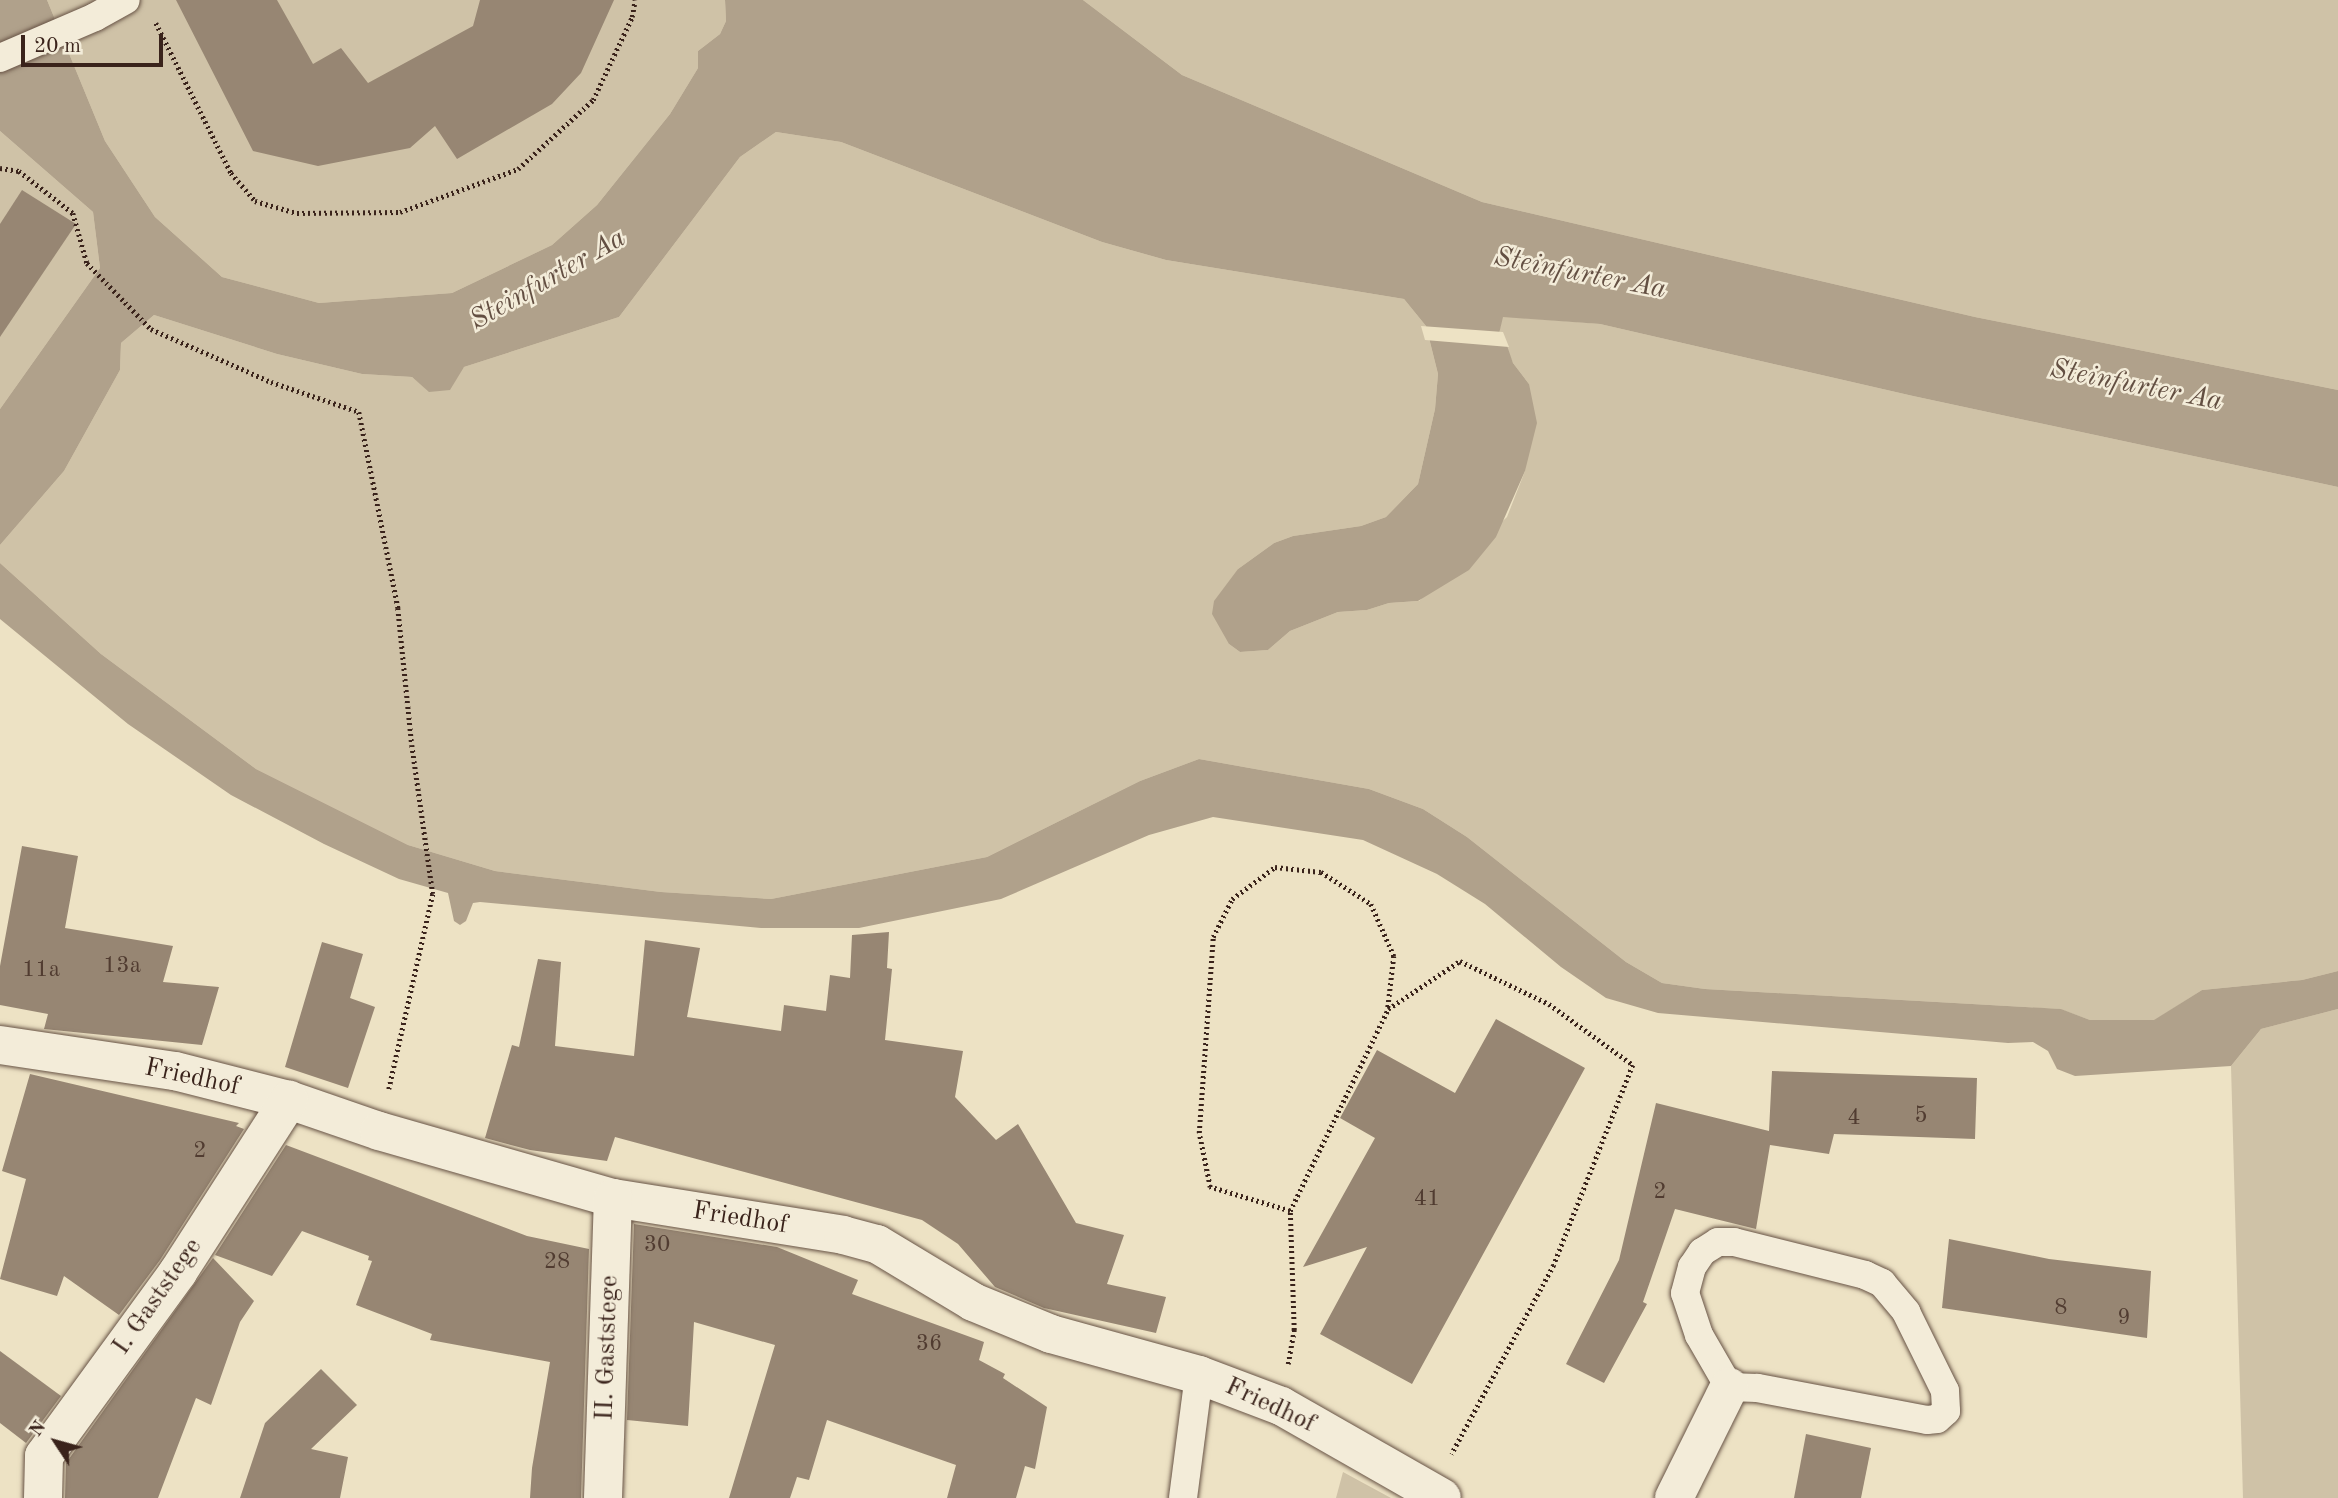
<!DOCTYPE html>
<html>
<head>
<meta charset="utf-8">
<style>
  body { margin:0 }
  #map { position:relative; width:2338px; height:1498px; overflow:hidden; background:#ede2c4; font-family:"Old Standard TT",serif }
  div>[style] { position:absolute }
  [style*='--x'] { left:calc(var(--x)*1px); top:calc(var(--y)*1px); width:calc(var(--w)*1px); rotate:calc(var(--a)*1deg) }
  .green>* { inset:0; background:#cfc2a7 }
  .water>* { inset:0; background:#b0a18b }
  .pier>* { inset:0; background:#ede2c4 }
  .building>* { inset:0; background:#978673 }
  .path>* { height:4.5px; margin-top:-2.25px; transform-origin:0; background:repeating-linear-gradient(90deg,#3a231b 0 2px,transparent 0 5.5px) }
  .roads { filter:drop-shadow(0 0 2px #675345) drop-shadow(0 0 2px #675345) }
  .service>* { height:28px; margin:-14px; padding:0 14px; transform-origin:14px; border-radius:14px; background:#f3ecd9 }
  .minor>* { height:38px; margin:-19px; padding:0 19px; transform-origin:19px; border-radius:19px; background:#f3ecd9 }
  span { translate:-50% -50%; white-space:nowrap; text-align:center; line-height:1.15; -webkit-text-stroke:5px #f3ecd9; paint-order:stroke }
  .number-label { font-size:23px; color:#513c31 }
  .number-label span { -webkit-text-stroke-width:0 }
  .street-label { font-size:26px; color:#3a231b }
  .water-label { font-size:28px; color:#634f42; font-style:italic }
  .north { position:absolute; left:21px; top:1407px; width:70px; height:70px; -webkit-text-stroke:5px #f3ecd9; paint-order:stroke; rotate:306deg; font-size:19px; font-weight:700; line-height:28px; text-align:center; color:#3a231b }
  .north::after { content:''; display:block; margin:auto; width:24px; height:32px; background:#3a231b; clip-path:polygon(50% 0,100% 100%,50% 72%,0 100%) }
  .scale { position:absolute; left:21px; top:35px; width:142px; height:32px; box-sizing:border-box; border:4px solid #3a231b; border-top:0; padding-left:9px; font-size:21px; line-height:24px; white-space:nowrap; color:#3a231b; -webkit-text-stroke:5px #f3ecd9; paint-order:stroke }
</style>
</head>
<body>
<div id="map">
  <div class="green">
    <div style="clip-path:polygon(47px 0,725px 0,726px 21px,720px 34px,698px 51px,698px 68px,670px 114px,597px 205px,552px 245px,452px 293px,319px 303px,222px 277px,155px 217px,105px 141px)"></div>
    <div style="clip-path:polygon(1083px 0,2338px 0,2338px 390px,1975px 317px,1482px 202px,1182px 75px)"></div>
    <div style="clip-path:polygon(0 131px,93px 212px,100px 268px,0 409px)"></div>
    <div style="clip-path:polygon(776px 132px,841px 142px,1102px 242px,1166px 260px,1404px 299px,1426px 326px,1438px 374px,1435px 409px,1418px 484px,1386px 517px,1361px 526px,1293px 536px,1274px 543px,1238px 569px,1229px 644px,1240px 652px,1268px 650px,1290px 631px,1338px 612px,1367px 610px,1389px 603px,1419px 601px,1507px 517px,1525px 471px,1529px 384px,1513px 363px,1499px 334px,1502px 316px,1600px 324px,1913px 396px,2338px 487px,2338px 971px,2302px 980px,2202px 990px,2155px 1020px,2090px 1020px,2060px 1009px,1705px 989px,1662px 983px,1626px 962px,1467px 837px,1423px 809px,1369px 789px,1199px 759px,1140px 781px,987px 857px,771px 899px,661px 892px,495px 871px,408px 845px,256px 769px,101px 654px,0 563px,0 545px,64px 471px,120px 370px,121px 343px,154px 315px,277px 354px,362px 374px,412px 377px,429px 391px,464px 367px,619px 317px,740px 157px)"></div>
    <div style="clip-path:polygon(2338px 1009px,2338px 1498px,2243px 1498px,2231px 1066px,2261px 1029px)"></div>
    <div style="clip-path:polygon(1343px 1472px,1391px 1498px,1336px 1498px)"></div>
  </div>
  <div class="water">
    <div style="clip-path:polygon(0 0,47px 0,105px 141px,155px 217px,222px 277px,319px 303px,452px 293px,552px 245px,597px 205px,670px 114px,698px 68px,698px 51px,720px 34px,726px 21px,725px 0,1083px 0,1182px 75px,1482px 202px,1975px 317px,2338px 390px,2338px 487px,1913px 396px,1600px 324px,1503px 317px,1499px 334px,1504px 337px,1513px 363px,1529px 384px,1537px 423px,1525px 471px,1496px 537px,1469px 570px,1418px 601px,1389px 603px,1367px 610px,1338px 612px,1290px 631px,1268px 650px,1240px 652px,1229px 644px,1212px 614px,1214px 601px,1238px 569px,1274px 543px,1293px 536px,1361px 526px,1386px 517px,1418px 484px,1435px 409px,1438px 374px,1426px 326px,1404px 299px,1166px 260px,1102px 242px,841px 142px,776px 132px,740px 157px,619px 317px,464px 367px,450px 390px,429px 392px,412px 377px,362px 374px,277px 354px,154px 315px,121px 343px,120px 370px,64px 471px,0 545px,0 409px,100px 268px,93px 212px,0 131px)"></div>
    <div style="clip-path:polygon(0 563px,101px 654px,256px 769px,408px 845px,495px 871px,661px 892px,771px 899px,987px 857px,1140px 781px,1199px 759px,1369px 789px,1423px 809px,1467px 837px,1626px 962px,1662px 983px,1705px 989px,2061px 1009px,2090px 1020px,2154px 1020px,2202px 990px,2302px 980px,2338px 971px,2338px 1009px,2261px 1029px,2231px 1066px,2075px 1076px,2057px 1069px,2048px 1051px,2033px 1042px,2008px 1043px,1658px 1013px,1606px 998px,1561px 967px,1485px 904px,1437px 874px,1363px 840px,1213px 817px,1149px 835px,1001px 899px,859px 928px,761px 928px,480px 902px,473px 903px,466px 921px,460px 925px,454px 921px,448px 893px,399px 879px,324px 844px,231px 795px,128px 724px,0 619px)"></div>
  </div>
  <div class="pier">
    <div style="clip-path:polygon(1421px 326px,1503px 332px,1509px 347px,1425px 340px)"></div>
  </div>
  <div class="building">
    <div style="clip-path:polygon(176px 0,277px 0,313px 64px,341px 48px,368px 83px,473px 26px,480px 0,614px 0,581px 73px,552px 104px,457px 159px,435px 126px,410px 148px,318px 166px,253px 151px)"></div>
    <div style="clip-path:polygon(22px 190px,76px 224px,0 337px,0 224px)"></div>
    <div style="clip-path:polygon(22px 846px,78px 856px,65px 928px,173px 946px,163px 982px,219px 987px,202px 1045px,44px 1029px,48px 1014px,0 1005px,0 966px)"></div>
    <div style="clip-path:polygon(889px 932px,887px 968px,892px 969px,885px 1040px,963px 1051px,955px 1097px,996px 1140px,1018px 1124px,1076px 1223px,1124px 1235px,1107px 1284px,1166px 1297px,1156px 1333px,1044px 1308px,995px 1287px,958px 1244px,922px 1220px,615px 1137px,607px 1161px,530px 1150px,485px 1138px,512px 1045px,519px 1047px,538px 959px,561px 962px,555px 1046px,634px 1056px,645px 940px,700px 948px,687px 1017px,781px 1031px,784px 1005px,826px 1011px,830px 975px,850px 978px,852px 935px)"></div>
    <div style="clip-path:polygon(322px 942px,363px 954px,350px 998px,375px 1007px,348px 1088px,285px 1067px)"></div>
    <div style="clip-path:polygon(1496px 1019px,1585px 1068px,1412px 1384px,1320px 1334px,1367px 1247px,1303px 1267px,1375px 1138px,1340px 1118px,1377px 1050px,1455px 1093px)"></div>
    <div style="clip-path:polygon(1772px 1071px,1977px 1078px,1975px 1139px,1834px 1134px,1829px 1154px,1770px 1145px,1756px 1229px,1675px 1209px,1643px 1302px,1647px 1304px,1604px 1383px,1566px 1364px,1619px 1260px,1656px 1103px,1769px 1131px)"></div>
    <div style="clip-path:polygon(30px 1074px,239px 1123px,236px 1126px,244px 1129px,160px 1260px,119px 1315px,64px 1276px,57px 1296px,0 1279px,26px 1179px,2px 1171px)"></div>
    <div style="clip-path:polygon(286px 1145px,527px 1236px,589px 1249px,581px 1498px,530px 1498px,532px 1468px,550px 1362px,430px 1340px,432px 1334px,356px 1305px,372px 1261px,368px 1260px,369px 1256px,302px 1231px,272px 1276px,215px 1255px)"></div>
    <div style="clip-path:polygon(634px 1224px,777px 1247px,858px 1280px,852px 1294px,984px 1342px,979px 1360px,1005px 1374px,1003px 1378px,1047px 1407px,1035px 1469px,1025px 1466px,1016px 1498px,947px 1498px,956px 1465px,827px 1420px,809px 1480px,797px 1477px,790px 1498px,729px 1498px,775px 1345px,694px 1322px,688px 1426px,627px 1420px)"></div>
    <div style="clip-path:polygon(1949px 1239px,2049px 1259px,2151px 1271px,2147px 1338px,1942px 1308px)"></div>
    <div style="clip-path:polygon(213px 1258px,254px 1301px,240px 1322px,211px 1405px,196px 1398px,158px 1498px,65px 1498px,66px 1463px)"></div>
    <div style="clip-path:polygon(0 1351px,61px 1396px,26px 1443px,0 1423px)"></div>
    <div style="clip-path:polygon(321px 1369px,357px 1405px,311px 1449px,348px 1457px,340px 1498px,240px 1498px,265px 1423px)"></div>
    <div style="clip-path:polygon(1806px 1434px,1871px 1448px,1861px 1498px,1794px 1498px)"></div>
  </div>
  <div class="path">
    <div style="--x:156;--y:23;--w:168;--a:63.4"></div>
    <div style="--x:231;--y:173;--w:37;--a:49"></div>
    <div style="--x:255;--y:201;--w:44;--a:15.9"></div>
    <div style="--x:297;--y:213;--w:103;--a:-0.6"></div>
    <div style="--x:400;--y:212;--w:126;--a:-20"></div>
    <div style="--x:518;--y:169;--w:102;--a:-42.6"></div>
    <div style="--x:593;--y:100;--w:92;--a:-64.8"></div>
    <div style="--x:632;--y:17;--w:17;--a:-80"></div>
    <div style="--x:0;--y:168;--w:19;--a:9"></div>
    <div style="--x:19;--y:171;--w:68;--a:37.9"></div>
    <div style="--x:73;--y:213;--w:52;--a:74.4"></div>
    <div style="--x:87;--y:263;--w:92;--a:45.9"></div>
    <div style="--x:151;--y:329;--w:131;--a:23.8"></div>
    <div style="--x:271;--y:382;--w:93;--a:18.8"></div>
    <div style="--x:359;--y:412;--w:200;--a:78.7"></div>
    <div style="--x:398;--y:608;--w:138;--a:84.2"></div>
    <div style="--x:412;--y:745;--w:150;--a:82"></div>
    <div style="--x:433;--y:894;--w:200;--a:102.7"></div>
    <div style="--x:1290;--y:1211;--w:84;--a:-163.3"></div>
    <div style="--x:1210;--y:1187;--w:55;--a:-101.5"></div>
    <div style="--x:1199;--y:1133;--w:196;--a:-85.9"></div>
    <div style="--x:1213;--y:937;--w:42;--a:-63.4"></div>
    <div style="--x:1232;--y:899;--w:54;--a:-36.7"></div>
    <div style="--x:1275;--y:867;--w:46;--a:6.2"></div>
    <div style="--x:1321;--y:872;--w:59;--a:32.6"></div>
    <div style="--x:1371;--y:904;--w:57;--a:66.1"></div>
    <div style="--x:1394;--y:956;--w:52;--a:96.6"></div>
    <div style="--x:1288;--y:1364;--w:35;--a:-80"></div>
    <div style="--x:1294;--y:1330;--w:119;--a:-91.9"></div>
    <div style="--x:1290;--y:1211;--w:225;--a:-64.1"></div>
    <div style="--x:1388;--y:1009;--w:87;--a:-33.7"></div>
    <div style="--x:1460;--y:961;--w:99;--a:25.8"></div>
    <div style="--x:1549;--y:1004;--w:104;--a:36"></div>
    <div style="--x:1633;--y:1065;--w:215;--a:111.6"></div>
    <div style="--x:1554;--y:1265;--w:215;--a:118.4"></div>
  </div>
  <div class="roads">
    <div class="service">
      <div style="--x:0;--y:58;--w:103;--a:-23.3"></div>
      <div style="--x:95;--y:17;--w:35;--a:-29"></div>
      <div style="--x:1718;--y:1242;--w:16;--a:0"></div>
      <div style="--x:1734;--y:1242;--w:135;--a:14.1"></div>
      <div style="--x:1865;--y:1275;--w:19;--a:25"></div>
      <div style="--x:1882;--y:1283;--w:38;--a:50"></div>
      <div style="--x:1906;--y:1312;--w:88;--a:63.7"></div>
      <div style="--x:1945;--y:1391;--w:20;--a:87"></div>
      <div style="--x:1946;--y:1411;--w:12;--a:138"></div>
      <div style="--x:1937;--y:1419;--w:10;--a:174"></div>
      <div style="--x:1927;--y:1420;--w:173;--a:-169.3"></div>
      <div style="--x:1757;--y:1388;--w:28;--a:-178"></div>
      <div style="--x:1729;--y:1387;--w:60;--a:-120"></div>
      <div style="--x:1699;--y:1335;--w:44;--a:-108.4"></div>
      <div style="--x:1685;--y:1293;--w:27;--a:-75"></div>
      <div style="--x:1692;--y:1267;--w:18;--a:-56"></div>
      <div style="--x:1702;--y:1252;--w:19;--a:-32"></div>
      <div style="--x:1183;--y:1498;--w:124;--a:-82.6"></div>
    </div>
    <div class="minor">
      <div style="--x:0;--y:1045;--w:177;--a:8.5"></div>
      <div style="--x:175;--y:1071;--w:118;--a:14.3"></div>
      <div style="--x:289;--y:1100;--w:95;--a:19"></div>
      <div style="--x:379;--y:1131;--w:243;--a:16"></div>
      <div style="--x:613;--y:1198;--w:233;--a:9.1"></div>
      <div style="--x:843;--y:1235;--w:35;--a:15"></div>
      <div style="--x:877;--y:1244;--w:112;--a:31.1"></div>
      <div style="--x:973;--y:1302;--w:84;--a:22.3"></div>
      <div style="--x:1051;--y:1334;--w:154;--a:15.5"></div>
      <div style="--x:1199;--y:1375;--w:88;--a:20.7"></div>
      <div style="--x:1281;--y:1406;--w:185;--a:29.7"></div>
      <div style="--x:43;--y:1498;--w:42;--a:-88.6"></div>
      <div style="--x:44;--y:1456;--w:228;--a:-53.9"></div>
      <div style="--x:178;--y:1272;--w:205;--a:-57.2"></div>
      <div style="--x:603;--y:1498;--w:300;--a:-88.1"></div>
      <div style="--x:1674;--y:1498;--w:124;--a:-63.6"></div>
    </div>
  </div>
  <div class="number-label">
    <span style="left:122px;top:966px">13a</span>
    <span style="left:41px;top:970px">11a</span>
    <span style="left:1921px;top:1116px">5</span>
    <span style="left:1854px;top:1118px">4</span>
    <span style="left:200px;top:1151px">2</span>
    <span style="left:1660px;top:1192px">2</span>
    <span style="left:1427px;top:1199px">41</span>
    <span style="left:657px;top:1245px">30</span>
    <span style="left:557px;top:1262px">28</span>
    <span style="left:2061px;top:1308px">8</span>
    <span style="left:2124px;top:1318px">9</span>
    <span style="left:929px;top:1344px">36</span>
  </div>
  <div class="street-label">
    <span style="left:192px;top:1078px;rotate:12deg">Friedhof</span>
    <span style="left:740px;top:1219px;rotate:9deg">Friedhof</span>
    <span style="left:158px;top:1297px;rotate:-55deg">I. Gaststege</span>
    <span style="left:608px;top:1348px;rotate:-88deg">II. Gaststege</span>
    <span style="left:1270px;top:1406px;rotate:25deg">Friedhof</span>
  </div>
  <div class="water-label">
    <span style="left:1580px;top:274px;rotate:11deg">Steinfurter Aa</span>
    <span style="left:548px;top:280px;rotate:-30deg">Steinfurter Aa</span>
    <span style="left:2136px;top:386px;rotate:11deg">Steinfurter Aa</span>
  </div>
  <div class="north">N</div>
  <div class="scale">20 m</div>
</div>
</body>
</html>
